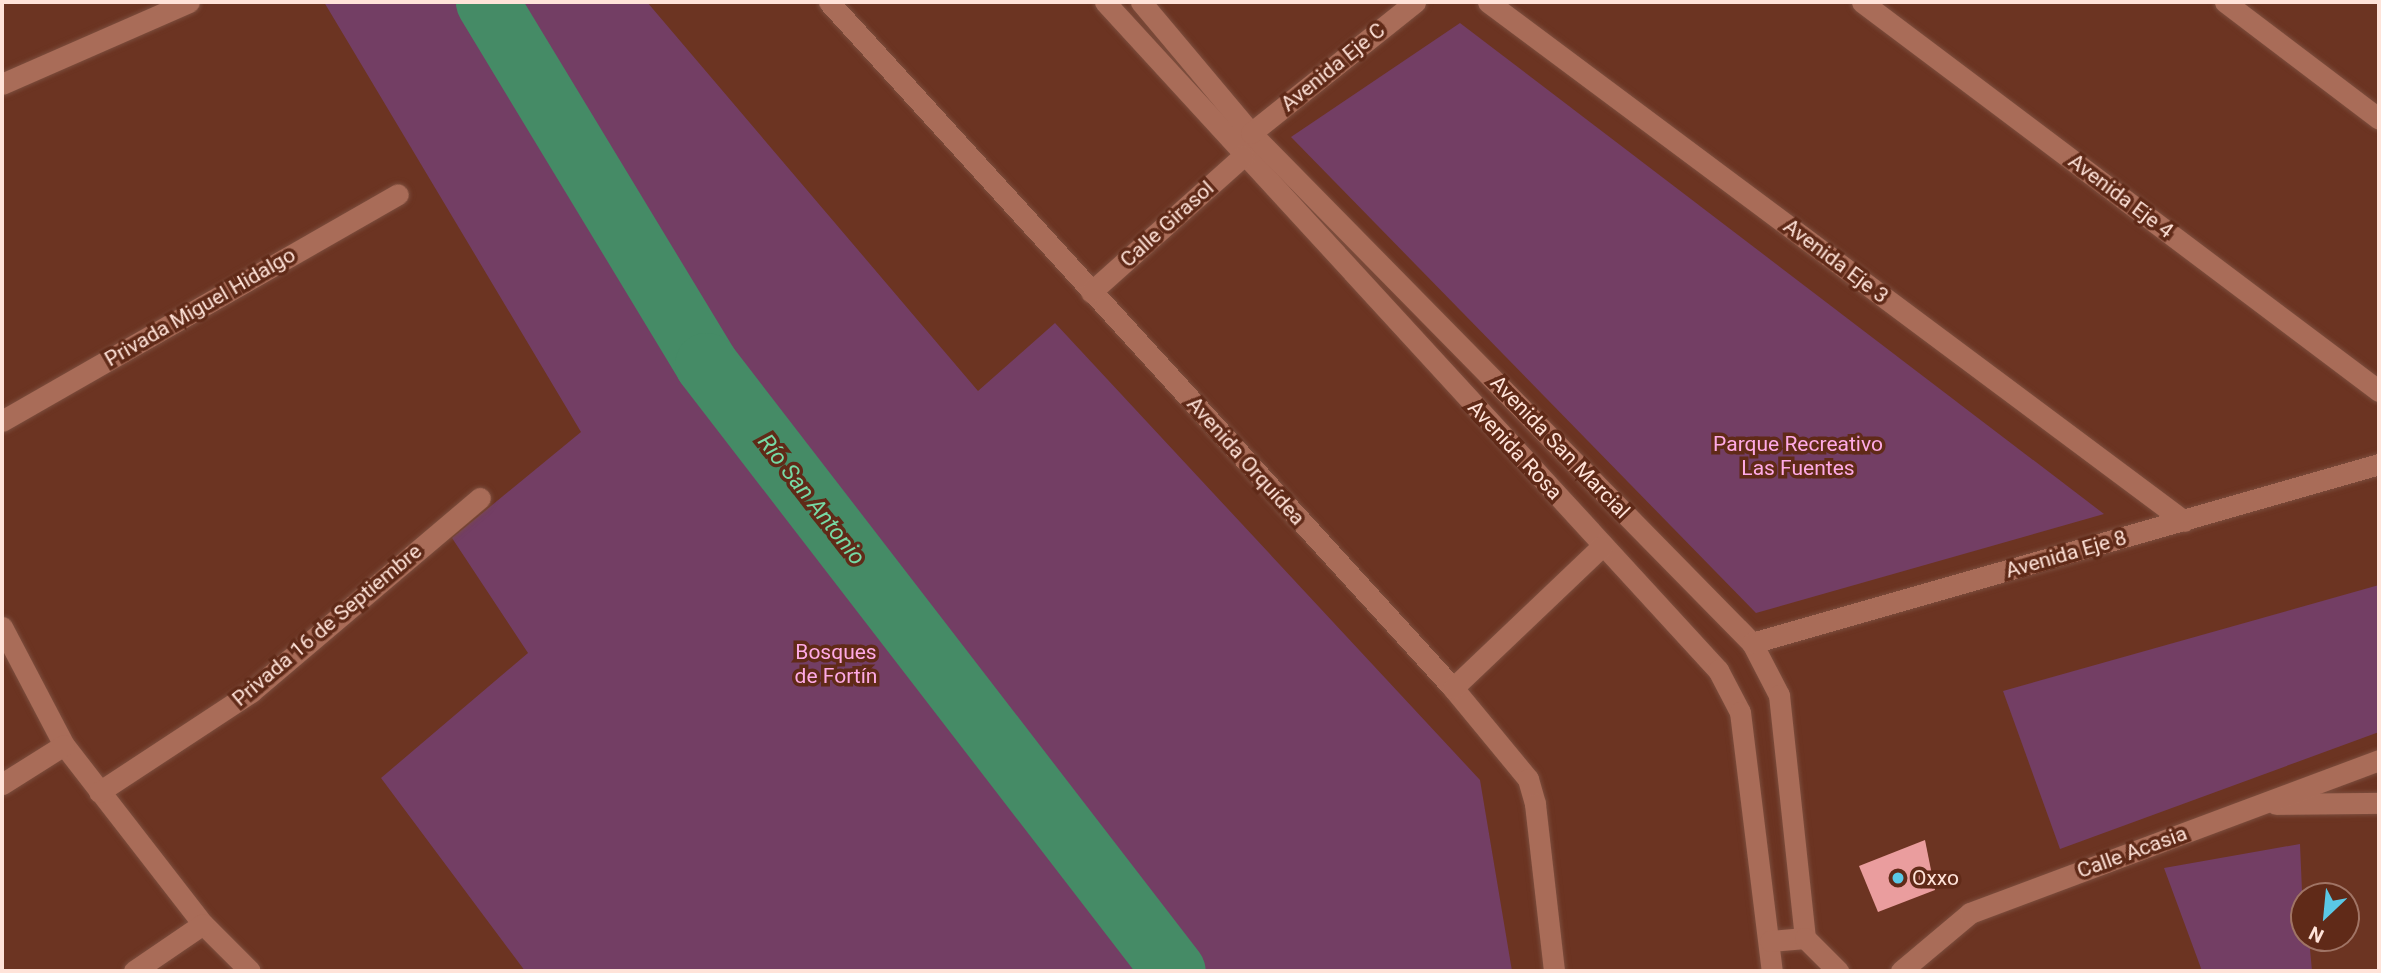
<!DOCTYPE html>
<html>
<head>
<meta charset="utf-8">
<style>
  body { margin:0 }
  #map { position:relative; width:2381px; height:973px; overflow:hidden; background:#6c3422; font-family:Roboto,sans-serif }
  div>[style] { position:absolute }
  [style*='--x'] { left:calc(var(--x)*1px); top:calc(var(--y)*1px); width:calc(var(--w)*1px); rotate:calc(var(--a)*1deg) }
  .green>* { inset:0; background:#733e64 }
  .river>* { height:63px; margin:-31.5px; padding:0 31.5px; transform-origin:31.5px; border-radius:31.5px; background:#458b66 }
  .building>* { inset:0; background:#ea9d9e }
  .roads { filter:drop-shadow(0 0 2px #7c4e3e) drop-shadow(0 0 2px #7c4e3e) }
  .street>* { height:21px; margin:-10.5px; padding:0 10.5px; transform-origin:10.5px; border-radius:10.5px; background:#a96c58 }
  .dots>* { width:19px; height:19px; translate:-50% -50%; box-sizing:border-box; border:4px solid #602a18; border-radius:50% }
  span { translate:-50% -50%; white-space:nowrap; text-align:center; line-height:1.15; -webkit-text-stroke:7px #602a18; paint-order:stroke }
  .street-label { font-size:21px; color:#ffe3d9 }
  .park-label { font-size:21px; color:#feaae5 }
  .poi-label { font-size:21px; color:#ffe3d9 }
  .left { translate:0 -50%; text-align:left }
  .water-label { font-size:23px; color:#76d9a4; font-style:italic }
  .frame { position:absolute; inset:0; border:4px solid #ffe3d9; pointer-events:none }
  .north { position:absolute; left:2290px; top:882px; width:70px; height:70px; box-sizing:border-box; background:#602a18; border:2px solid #a07465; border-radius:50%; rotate:206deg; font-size:19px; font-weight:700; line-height:28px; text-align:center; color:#ffe3d9 }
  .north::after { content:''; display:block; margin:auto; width:24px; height:32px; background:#5ac8e6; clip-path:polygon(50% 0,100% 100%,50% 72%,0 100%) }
</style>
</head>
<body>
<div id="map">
  <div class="green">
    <div style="clip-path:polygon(324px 2px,647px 2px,978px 391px,1055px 323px,1480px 780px,1512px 971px,525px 971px,381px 778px,528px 653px,452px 538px,581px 432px)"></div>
    <div style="clip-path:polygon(1460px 23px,2104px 514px,1756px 613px,1291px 137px)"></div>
    <div style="clip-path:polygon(2379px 585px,2379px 732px,2060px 849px,2003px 691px)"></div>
    <div style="clip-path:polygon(2300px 844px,2304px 938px,2309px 938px,2312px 971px,2202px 971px,2164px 868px)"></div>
  </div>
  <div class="river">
    <div style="--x:487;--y:2;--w:423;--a:58.8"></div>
    <div style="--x:706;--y:364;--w:766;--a:52.37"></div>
  </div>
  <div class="building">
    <div style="clip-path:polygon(1925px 840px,1935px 890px,1878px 912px,1859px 866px)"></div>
  </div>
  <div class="roads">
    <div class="street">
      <div style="--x:829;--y:2;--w:927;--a:47.71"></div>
      <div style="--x:1453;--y:688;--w:118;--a:50.5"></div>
      <div style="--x:1528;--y:779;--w:26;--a:74"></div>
      <div style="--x:1535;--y:804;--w:168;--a:83.5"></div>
      <div style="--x:1105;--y:2;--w:907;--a:47.46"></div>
      <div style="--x:1718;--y:670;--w:47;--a:62.4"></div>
      <div style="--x:1740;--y:712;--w:261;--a:83"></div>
      <div style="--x:1141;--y:2;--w:171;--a:50"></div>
      <div style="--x:1251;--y:133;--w:715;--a:45.51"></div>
      <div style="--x:1752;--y:643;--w:59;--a:62.6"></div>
      <div style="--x:1779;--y:695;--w:244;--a:83.9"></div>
      <div style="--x:1805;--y:938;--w:35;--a:175"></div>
      <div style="--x:1488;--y:2;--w:868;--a:36.71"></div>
      <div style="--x:1862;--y:2;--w:647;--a:36.96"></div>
      <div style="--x:2225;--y:2;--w:193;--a:37.2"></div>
      <div style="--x:2;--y:84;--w:204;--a:-23.7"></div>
      <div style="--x:1251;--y:133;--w:210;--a:-38.6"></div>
      <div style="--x:1091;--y:292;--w:204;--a:-41.8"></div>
      <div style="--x:2;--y:421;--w:456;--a:-29.8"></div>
      <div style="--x:2;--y:627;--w:133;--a:62.3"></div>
      <div style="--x:64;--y:745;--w:227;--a:52.2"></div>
      <div style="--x:203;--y:924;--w:66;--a:45"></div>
      <div style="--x:1752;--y:643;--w:652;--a:-15.93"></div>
      <div style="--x:1453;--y:688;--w:207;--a:-43.6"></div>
      <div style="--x:2;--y:784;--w:73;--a:-32.2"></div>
      <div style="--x:99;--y:792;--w:182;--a:-33.3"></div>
      <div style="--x:251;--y:692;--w:300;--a:-40.3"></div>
      <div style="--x:2276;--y:804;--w:103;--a:-0.6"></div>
      <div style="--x:1805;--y:938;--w:47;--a:45"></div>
      <div style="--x:134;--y:971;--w:83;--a:-34.3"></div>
      <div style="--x:1901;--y:971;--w:90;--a:-40"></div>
      <div style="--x:1970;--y:913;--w:437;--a:-20.5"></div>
    </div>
  </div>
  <div class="dots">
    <div style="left:1898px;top:878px;background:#5ac8e6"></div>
  </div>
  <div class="street-label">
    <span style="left:1333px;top:67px;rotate:-39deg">Avenida Eje C</span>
    <span style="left:2121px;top:196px;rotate:37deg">Avenida Eje 4</span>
    <span style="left:1167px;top:224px;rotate:-42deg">Calle Girasol</span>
    <span style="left:1836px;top:261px;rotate:37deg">Avenida Eje 3</span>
    <span style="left:200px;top:307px;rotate:-30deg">Privada Miguel Hidalgo</span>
    <span style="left:1560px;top:447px;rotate:46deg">Avenida San Marcial</span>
    <span style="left:1515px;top:450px;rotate:47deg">Avenida Rosa</span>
    <span style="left:1246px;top:461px;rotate:48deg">Avenida Orquídea</span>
    <span style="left:2066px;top:554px;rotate:-16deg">Avenida Eje 8</span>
    <span style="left:327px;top:625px;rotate:-40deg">Privada 16 de Septiembre</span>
    <span style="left:2132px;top:852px;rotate:-20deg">Calle Acasia</span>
  </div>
  <div class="park-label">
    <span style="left:1798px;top:456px">Parque Recreativo<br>Las Fuentes</span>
    <span style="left:836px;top:664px">Bosques<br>de Fortín</span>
  </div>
  <div class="poi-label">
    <span class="left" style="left:1912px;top:878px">Oxxo</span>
  </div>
  <div class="water-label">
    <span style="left:811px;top:500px;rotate:52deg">Río San Antonio</span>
  </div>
  <div class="frame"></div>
  <div class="north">N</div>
</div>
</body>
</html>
